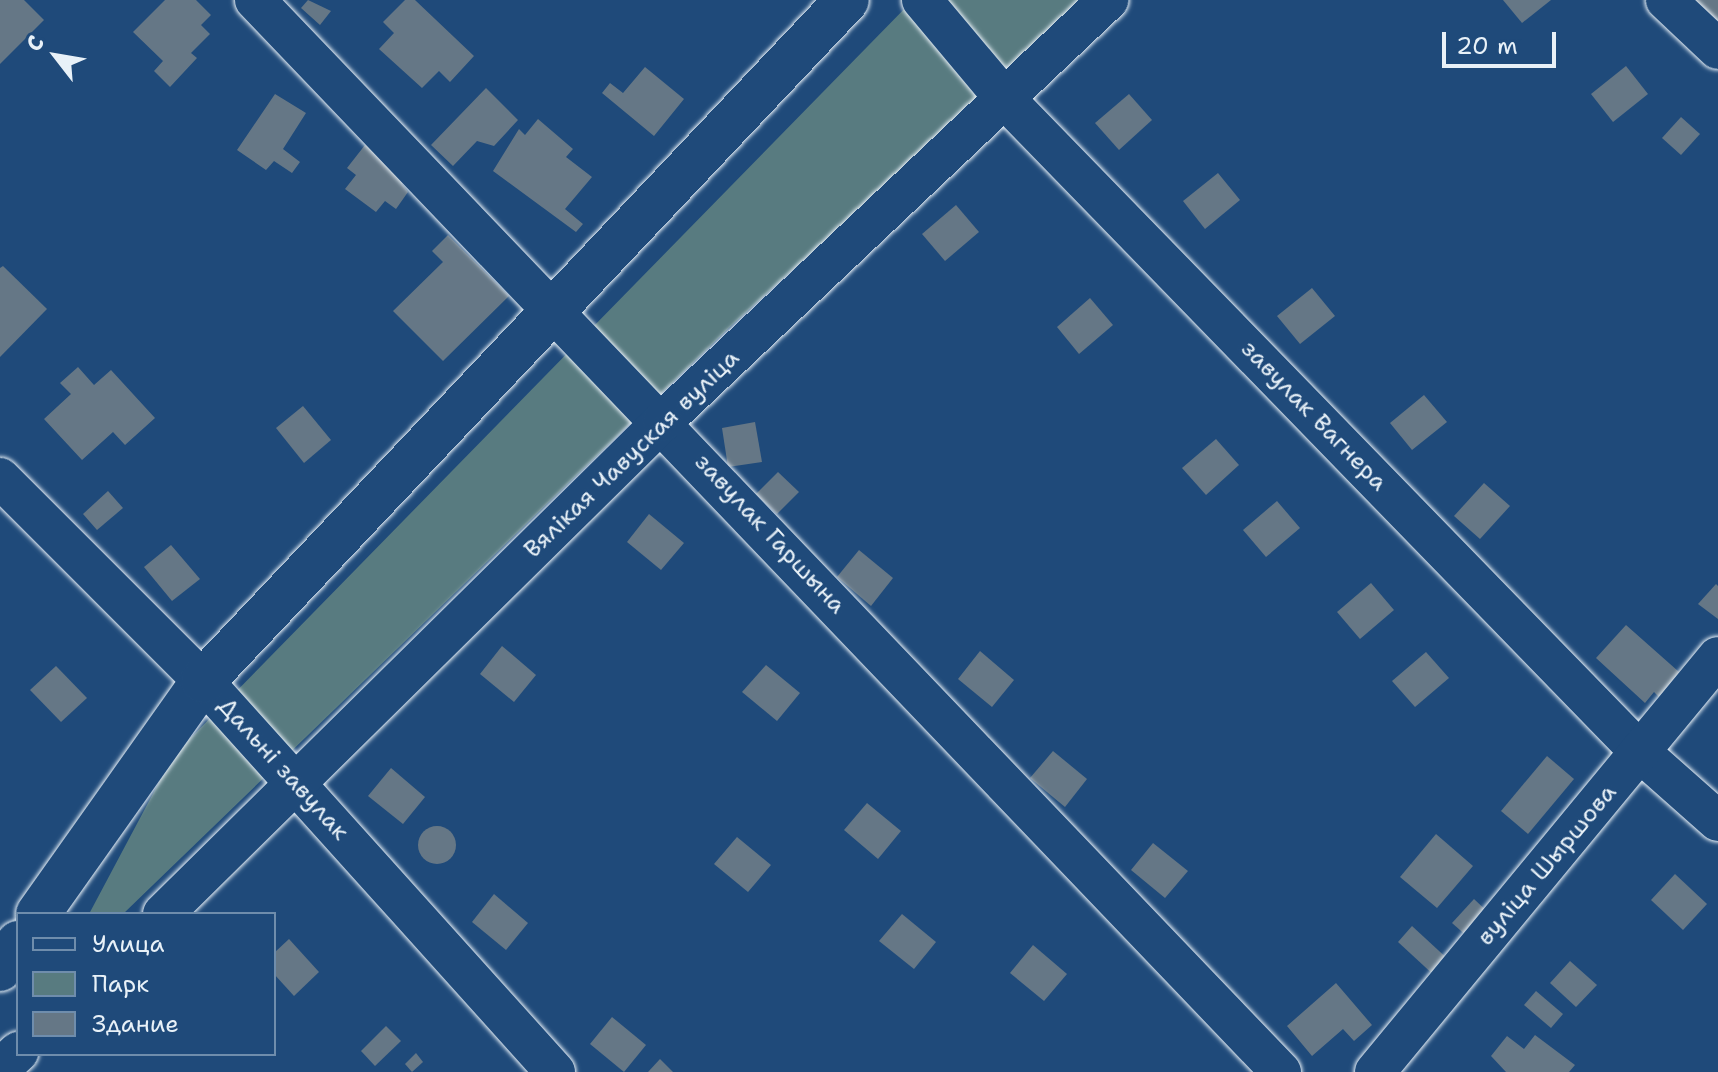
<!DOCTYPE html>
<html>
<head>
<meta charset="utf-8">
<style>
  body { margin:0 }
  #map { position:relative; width:1718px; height:1072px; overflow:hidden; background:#1f4a7a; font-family:"Shantell Sans",sans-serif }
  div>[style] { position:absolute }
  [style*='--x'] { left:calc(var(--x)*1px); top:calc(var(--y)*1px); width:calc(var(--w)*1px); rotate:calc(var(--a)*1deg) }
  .green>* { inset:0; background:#587b80 }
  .building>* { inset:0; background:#657786 }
  .round { border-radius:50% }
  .roads { filter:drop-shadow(0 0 2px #e8f1f8) drop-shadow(0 0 2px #e8f1f8) }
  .minor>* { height:40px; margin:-20px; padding:0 20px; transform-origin:20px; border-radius:20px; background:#1f4a7a }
  .major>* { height:44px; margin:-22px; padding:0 22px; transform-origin:22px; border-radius:22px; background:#1f4a7a }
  span { translate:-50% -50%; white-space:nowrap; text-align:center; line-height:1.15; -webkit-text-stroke:8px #1f4a7a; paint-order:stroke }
  .street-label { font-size:24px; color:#e8f1f8 }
  .legend { position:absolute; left:16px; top:912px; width:260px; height:144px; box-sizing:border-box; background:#1f4a7a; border:2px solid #6f8dac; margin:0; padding:10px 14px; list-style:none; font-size:24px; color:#e8f1f8 }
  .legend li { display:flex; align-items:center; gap:16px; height:40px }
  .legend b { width:40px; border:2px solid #6f8dac }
  .north { position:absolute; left:16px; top:16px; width:80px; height:80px; -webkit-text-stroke:6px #1f4a7a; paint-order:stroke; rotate:301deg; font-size:22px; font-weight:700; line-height:32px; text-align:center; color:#e8f1f8 }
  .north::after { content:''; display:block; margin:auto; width:28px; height:36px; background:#e8f1f8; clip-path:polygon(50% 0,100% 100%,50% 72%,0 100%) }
  .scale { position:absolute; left:1442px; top:32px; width:114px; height:36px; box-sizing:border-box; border:4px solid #e8f1f8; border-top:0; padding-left:10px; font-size:24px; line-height:28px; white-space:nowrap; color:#e8f1f8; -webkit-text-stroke:6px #1f4a7a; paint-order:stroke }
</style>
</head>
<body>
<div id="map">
  <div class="green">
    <div style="clip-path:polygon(913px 0,1089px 0,730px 327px,123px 914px,89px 914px,173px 756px)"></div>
  </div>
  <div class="building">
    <div style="clip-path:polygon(0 0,24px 0,44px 20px,0 64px)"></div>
    <div style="clip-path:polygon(165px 0,196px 0,211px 15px,201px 25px,210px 34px,191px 53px,197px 58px,170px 87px,154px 71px,163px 61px,133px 32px)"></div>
    <div style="clip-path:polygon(308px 0,331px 11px,320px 25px,301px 8px)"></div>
    <div style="clip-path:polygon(405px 0,415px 0,474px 56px,450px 82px,439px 71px,422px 88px,379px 49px,394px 33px,383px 22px)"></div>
    <div style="clip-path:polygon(1503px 0,1551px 0,1522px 23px)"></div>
    <div style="clip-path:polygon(1684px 0,1718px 0,1718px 33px)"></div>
    <div style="clip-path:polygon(1626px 66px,1648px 94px,1613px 122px,1591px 94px)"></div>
    <div style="clip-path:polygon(645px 67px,684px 99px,654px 136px,602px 93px,610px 83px,623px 93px)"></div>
    <div style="clip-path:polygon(486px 88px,518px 120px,494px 146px,477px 141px,453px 166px,431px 145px)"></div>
    <div style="clip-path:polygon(275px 94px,306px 113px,283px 149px,300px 162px,292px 173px,274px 161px,266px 170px,237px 150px)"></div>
    <div style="clip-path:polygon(1129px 94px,1152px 120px,1119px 150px,1095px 123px)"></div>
    <div style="clip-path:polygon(1681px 117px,1700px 134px,1681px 155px,1662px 138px)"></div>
    <div style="clip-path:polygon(538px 119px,573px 149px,566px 157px,592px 177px,565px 209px,583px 224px,576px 232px,493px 171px,519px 129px,525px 135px)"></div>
    <div style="clip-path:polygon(365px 145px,408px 177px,402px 184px,408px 192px,396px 209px,385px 201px,376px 212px,345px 189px,356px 175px,347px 168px)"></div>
    <div style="clip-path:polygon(1218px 173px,1240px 200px,1205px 229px,1183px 201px)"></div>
    <div style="clip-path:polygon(956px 205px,979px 232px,945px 261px,922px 234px)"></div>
    <div style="clip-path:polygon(448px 235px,509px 296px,443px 361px,393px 311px,443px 262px,432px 251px)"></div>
    <div style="clip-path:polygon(3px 266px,47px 309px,0 357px,0 268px)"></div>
    <div style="clip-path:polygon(1312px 288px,1335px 316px,1300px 344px,1277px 316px)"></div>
    <div style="clip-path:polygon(1090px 298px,1113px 325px,1079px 354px,1057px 327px)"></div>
    <div style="clip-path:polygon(78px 367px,94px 385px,111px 370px,155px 418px,125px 445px,113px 432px,82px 460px,44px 419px,71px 394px,60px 383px)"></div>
    <div style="clip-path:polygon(1424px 395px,1447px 422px,1412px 450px,1390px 423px)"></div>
    <div style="clip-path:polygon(303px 406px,331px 440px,304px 463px,276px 428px)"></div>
    <div style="clip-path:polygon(755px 422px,762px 462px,728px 467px,722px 428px)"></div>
    <div style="clip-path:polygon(1216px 439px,1239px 465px,1206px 495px,1182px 468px)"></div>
    <div style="clip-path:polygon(778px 472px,799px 492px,777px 514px,756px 494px)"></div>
    <div style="clip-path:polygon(1484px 483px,1510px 506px,1480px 539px,1454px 516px)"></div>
    <div style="clip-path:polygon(108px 491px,123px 508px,97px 530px,83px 514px)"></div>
    <div style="clip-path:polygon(1277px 501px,1300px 528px,1266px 557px,1243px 530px)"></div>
    <div style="clip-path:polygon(649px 514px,684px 543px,661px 570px,627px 542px)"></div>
    <div style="clip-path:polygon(171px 545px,200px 579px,172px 601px,144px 567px)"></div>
    <div style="clip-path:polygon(859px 550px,893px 578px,871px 606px,837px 577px)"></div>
    <div style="clip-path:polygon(1371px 583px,1394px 610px,1360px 639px,1337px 612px)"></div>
    <div style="clip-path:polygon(1716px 584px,1718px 586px,1718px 619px,1698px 604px)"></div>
    <div style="clip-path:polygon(1626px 625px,1687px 679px,1665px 703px,1654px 692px,1645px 703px,1596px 658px)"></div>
    <div style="clip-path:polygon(502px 646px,536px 675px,514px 702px,480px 674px)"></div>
    <div style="clip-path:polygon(980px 651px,1014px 680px,992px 707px,958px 679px)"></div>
    <div style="clip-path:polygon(1426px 652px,1449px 678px,1415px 707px,1392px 681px)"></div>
    <div style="clip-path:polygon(766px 665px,800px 693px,777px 721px,742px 692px)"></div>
    <div style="clip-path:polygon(56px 666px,87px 698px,61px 722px,30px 690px)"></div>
    <div style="clip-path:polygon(1053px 751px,1087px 779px,1065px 807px,1030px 778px)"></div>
    <div style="clip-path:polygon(1547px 756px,1574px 779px,1528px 834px,1501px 811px)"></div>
    <div style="clip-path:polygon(391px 768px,425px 797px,403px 824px,368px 796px)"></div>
    <div style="clip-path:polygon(867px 803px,901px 831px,878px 859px,844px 830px)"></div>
    <div class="round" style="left:418px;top:826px;width:38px;height:38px"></div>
    <div style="clip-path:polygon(1436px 834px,1473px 866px,1437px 908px,1400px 877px)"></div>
    <div style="clip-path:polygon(737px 837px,771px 865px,748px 892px,714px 864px)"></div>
    <div style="clip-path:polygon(1153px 843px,1188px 871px,1165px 898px,1131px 870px)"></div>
    <div style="clip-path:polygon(1675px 874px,1707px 904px,1683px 930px,1651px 900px)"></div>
    <div style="clip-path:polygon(494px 894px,528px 923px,506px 950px,472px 922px)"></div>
    <div style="clip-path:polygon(1474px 899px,1491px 915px,1469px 938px,1452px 923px)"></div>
    <div style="clip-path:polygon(902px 914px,936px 942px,914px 969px,879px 941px)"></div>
    <div style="clip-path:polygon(1412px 926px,1451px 962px,1437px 978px,1398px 942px)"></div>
    <div style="clip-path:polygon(289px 939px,319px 972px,294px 996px,274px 974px,274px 953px)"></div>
    <div style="clip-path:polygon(1033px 945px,1067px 974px,1044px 1001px,1010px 973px)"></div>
    <div style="clip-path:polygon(1570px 961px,1597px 985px,1576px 1007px,1550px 983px)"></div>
    <div style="clip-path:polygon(1336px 983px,1372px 1025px,1354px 1041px,1343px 1029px,1312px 1056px,1287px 1026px)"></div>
    <div style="clip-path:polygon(1536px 991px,1563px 1014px,1551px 1028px,1524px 1005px)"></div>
    <div style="clip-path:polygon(612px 1017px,646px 1045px,624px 1072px,590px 1044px)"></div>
    <div style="clip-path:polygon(386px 1026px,401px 1041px,375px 1066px,361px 1051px)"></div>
    <div style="clip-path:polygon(1535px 1035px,1575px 1065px,1569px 1072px,1506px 1072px,1491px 1056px,1507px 1036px,1524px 1049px)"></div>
    <div style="clip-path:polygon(416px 1053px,423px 1062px,412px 1072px,405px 1064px)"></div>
    <div style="clip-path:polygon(660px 1059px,673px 1072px,648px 1072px)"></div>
  </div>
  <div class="roads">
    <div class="minor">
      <div style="--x:255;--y:0;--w:1484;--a:46.26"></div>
      <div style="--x:922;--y:0;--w:131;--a:50"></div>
      <div style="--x:1006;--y:100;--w:909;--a:45.8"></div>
      <div style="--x:1640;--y:752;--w:104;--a:41.5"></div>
      <div style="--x:1666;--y:0;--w:71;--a:43.3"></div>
      <div style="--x:0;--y:478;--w:287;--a:45"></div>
      <div style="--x:203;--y:681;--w:526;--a:48"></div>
      <div style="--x:163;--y:914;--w:702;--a:-44.6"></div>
      <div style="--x:663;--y:421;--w:613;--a:-43.41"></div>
      <div style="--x:0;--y:1069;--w:25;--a:-43"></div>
      <div style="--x:1375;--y:1072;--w:538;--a:-50.43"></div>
    </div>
    <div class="major">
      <div style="--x:38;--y:914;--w:286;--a:-54.7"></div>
      <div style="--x:203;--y:681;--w:937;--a:-46.6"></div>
      <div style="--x:0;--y:969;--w:32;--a:-55"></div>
    </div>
  </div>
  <div class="street-label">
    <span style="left:1314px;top:416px;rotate:46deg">завулак Вагнера</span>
    <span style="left:632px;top:454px;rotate:-44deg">Вялікая Чавуская вуліца</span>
    <span style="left:770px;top:534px;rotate:47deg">завулак Гаршына</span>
    <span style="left:283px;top:769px;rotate:48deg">Дальні завулак</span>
    <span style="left:1547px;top:865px;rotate:-50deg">вуліца Шыршова</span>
  </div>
  <ul class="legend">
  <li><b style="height:10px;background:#1f4a7a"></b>Улица</li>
  <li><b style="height:22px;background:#587b80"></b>Парк</li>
  <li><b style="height:22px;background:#657786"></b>Здание</li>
  </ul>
  <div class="north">С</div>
  <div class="scale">20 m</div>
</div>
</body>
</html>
